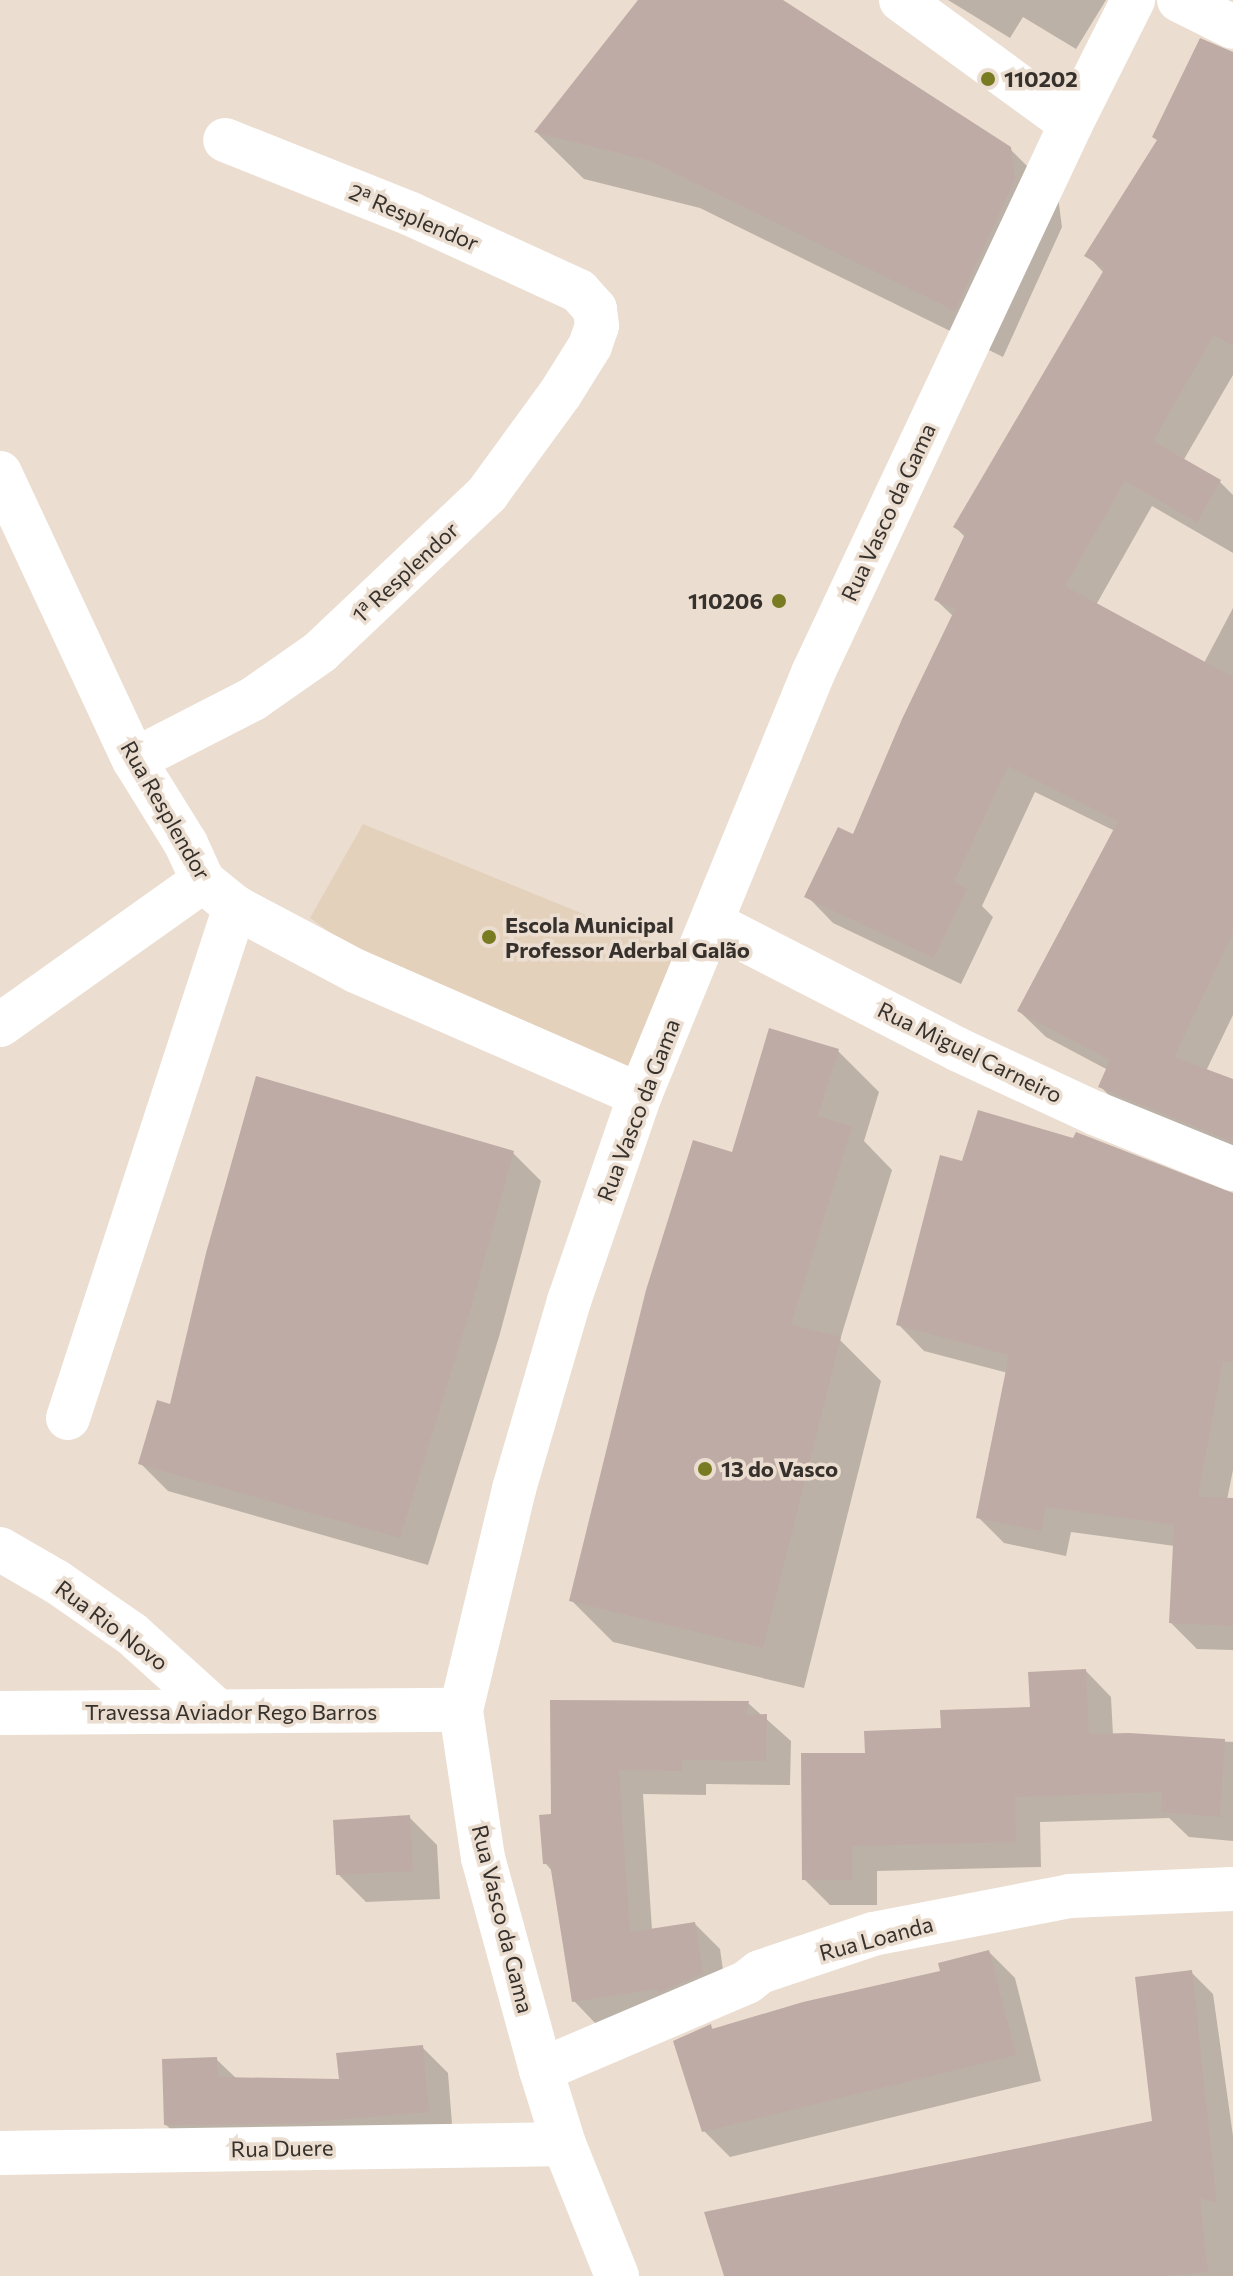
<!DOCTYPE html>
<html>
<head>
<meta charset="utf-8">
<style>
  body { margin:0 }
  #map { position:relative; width:1233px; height:2276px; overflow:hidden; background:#ebded0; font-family:Commissioner,sans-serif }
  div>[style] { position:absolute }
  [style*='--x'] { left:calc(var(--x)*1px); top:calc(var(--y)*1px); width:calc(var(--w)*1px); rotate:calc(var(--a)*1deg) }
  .built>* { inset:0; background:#e3d1bc }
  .shadow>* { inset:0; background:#0003 }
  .building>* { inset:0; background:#beaba5 }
  .minor>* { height:44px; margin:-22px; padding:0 22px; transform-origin:22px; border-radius:22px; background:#fff }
  .secondary>* { height:44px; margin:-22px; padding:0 22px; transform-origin:22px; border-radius:22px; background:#fff }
  .dots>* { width:22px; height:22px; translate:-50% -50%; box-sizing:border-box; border:4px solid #ebded0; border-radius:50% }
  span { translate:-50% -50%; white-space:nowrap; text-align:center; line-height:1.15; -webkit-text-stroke:7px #ebded0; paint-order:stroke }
  .poi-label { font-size:22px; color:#36312c; font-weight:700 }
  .left { translate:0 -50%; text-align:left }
  .right { translate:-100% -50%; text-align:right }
  .street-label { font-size:22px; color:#36312c }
</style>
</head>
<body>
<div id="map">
  <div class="built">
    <div style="clip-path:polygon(363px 824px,689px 957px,635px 1077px,371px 962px,310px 918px)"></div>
  </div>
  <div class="shadow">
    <div style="clip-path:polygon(641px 0,779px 0,1010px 149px,1058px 197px,1062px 227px,1003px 357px,700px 208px,584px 179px,536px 132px)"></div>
    <div style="clip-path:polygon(948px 0,1106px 0,1076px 49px,1023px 17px,1010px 38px)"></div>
    <div style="clip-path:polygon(1233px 54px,1233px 375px,1183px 461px,1220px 482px,1233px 495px,1233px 553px,1152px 506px,1096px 605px,1204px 663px,1233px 608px,1233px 1015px,1206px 1071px,1233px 1081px,1233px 1156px,1126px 1113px,1100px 1086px,1108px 1070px,1046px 1037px,1019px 1011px,1115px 831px,1035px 792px,982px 906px,993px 917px,961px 984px,833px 923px,807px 896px,854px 837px,954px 617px,936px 600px,965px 537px,955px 527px,1104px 273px,1087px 255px)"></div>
    <div style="clip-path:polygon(838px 1051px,879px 1092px,864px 1141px,892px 1170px,840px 1340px,881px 1381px,804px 1688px,613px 1642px,571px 1600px,734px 1154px)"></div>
    <div style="clip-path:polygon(512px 1152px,541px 1181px,499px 1337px,428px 1565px,168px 1491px,140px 1463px,171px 1406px)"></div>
    <div style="clip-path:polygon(963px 1164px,1233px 1212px,1233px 1470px,1227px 1500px,1233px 1500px,1233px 1650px,1197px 1649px,1171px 1623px,1175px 1546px,1071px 1532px,1066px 1556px,1004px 1543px,978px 1517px,1008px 1373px,924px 1351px,899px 1325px)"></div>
    <div style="clip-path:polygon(1086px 1671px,1111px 1697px,1113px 1735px,1233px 1742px,1233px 1841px,1189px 1837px,1169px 1818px,1040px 1822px,1041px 1867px,877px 1871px,877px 1905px,830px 1905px,804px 1879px,867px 1755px,943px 1730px,1032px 1709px)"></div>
    <div style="clip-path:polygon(552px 1702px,748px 1703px,791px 1741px,790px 1785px,706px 1784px,706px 1795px,643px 1794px,652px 1930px,695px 1924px,720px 1949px,727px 1998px,598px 2026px,574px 2001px,554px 1873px,545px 1863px,553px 1816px)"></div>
    <div style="clip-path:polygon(409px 1817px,437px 1845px,440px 1899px,366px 1902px,338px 1874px)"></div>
    <div style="clip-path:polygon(989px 1952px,1015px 1978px,1041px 2081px,730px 2157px,704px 2131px,711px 2027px,714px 2030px,942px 1972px)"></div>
    <div style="clip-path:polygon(1191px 1972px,1213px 1994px,1233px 2136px,1233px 2276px,726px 2276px,1154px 2123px)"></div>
    <div style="clip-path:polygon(422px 2047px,448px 2073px,453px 2137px,192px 2150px,166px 2125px,216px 2059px,237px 2079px,341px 2081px)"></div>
  </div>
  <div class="building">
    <div style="clip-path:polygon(638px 0,783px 0,1011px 147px,1015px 179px,955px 311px,651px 161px,534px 132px)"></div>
    <div style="clip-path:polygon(1200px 38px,1233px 52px,1233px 346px,1214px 335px,1153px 441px,1221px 480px,1197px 522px,1125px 481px,1065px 586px,1233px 677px,1233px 933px,1174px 1057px,1233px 1079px,1233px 1142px,1098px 1087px,1110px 1060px,1017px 1011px,1118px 821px,1008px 766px,954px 882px,967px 889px,934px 958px,804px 897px,838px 827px,853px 834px,902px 719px,955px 609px,934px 600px,965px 534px,953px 527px,1105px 268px,1084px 256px,1157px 140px,1152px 137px)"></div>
    <div style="clip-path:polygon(769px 1028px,839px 1049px,818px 1116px,852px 1127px,791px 1325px,841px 1337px,763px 1648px,569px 1601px,646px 1290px,693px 1140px,732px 1152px)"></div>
    <div style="clip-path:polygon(256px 1076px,514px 1151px,471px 1308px,400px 1538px,138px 1464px,157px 1400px,170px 1404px,206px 1253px)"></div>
    <div style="clip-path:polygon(978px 1110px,1073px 1138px,1076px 1132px,1233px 1193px,1233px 1363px,1223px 1361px,1198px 1497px,1233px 1498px,1233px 1626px,1169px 1623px,1174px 1525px,1046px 1507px,1041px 1531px,976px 1518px,1009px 1355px,896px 1325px,940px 1155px,962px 1161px)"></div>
    <div style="clip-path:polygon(1086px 1669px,1089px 1734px,1129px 1733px,1225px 1739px,1220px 1817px,1161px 1812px,1162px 1792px,1015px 1797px,1016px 1842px,852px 1846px,852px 1880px,802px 1880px,801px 1753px,865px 1753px,864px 1731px,941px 1728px,940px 1710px,1030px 1707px,1028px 1672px)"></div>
    <div style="clip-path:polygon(550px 1700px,749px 1701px,746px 1715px,767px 1714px,766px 1761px,682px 1760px,682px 1771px,619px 1770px,630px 1932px,695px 1922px,703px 1973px,658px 1993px,657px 1989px,572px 2002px,550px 1864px,543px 1864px,539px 1815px,551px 1814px)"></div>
    <div style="clip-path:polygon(410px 1815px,413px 1871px,336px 1875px,333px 1820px)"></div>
    <div style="clip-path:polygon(989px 1950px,1016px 2055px,702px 2132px,673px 2041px,711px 2024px,712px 2029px,803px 2002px,940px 1971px,938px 1963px)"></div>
    <div style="clip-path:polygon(1192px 1970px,1217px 2203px,1200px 2198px,1208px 2272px,1164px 2276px,724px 2276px,704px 2212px,1152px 2121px,1135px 1977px)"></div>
    <div style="clip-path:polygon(423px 2045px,429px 2112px,299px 2123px,164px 2125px,162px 2059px,217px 2057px,218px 2077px,339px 2079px,336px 2053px)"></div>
  </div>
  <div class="minor">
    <div style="--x:901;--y:0;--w:210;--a:36.1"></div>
    <div style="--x:1179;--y:0;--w:60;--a:26.6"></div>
    <div style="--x:0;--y:473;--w:317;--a:65"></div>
    <div style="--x:134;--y:760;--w:99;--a:58.2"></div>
    <div style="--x:186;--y:844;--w:41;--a:65.3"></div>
    <div style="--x:203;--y:881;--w:41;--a:39.1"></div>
    <div style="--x:235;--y:907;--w:137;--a:27.9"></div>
    <div style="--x:356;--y:971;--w:310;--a:23.6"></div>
    <div style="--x:134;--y:760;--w:134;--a:-27.1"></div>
    <div style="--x:253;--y:699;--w:82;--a:-35"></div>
    <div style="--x:320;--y:652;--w:230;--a:-43.4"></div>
    <div style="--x:487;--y:494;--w:124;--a:-53.9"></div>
    <div style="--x:560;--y:394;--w:57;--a:-58"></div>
    <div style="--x:590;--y:346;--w:21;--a:-71"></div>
    <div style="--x:597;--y:326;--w:17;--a:-97"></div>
    <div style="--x:595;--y:309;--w:24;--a:-132"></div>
    <div style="--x:579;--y:291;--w:185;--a:-155.4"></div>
    <div style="--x:411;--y:214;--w:200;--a:-158.3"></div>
    <div style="--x:712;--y:923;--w:278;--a:27.2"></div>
    <div style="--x:959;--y:1050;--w:150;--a:24.9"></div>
    <div style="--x:1095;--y:1113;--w:149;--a:22.1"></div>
    <div style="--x:0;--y:1025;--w:249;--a:-35.4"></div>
    <div style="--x:68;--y:1418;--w:538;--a:-71.9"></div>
    <div style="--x:0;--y:1549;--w:66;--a:30.1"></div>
    <div style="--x:57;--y:1582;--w:91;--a:34.7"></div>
    <div style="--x:132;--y:1634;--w:113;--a:42.1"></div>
    <div style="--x:0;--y:1713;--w:461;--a:-0.4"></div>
    <div style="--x:541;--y:2070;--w:224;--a:-23.1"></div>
    <div style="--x:747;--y:1982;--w:16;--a:-38"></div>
    <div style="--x:760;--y:1972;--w:119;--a:-18.6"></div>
    <div style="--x:873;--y:1934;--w:201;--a:-10.9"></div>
    <div style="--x:1070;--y:1896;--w:163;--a:-2.5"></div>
    <div style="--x:0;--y:2153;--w:564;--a:-0.91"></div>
  </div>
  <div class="secondary">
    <div style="--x:617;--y:2276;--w:142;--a:-111.9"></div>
    <div style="--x:564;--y:2144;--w:77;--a:-107.3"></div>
    <div style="--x:541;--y:2070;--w:220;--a:-105.3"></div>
    <div style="--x:483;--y:1858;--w:150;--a:-98.5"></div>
    <div style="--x:461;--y:1710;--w:227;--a:-76.5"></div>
    <div style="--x:514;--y:1489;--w:196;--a:-73.7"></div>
    <div style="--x:569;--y:1301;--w:218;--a:-71"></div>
    <div style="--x:640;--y:1095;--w:456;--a:-67.7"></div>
    <div style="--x:813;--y:673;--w:607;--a:-64.83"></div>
    <div style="--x:1071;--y:124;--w:139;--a:-63.4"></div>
  </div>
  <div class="dots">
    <div style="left:988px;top:79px;background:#797b23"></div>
    <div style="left:779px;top:601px;background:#797b23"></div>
    <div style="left:489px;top:937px;background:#797b23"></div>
    <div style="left:705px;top:1469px;background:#797b23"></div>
  </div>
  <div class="poi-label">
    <span class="left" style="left:1004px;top:79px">110202</span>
    <span class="right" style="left:763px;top:601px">110206</span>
    <span class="left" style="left:505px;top:937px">Escola Municipal<br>Professor Aderbal Galão</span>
    <span class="left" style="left:721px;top:1469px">13 do Vasco</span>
  </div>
  <div class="street-label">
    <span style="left:414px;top:217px;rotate:23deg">2ª Resplendor</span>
    <span style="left:888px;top:512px;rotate:-65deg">Rua Vasco da Gama</span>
    <span style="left:405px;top:572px;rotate:-43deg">1ª Resplendor</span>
    <span style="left:166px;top:810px;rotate:60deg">Rua Resplendor</span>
    <span style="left:970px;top:1052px;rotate:26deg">Rua Miguel Carneiro</span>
    <span style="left:638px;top:1110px;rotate:-69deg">Rua Vasco da Gama</span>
    <span style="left:112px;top:1625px;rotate:37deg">Rua Rio Novo</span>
    <span style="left:231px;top:1712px">Travessa Aviador Rego Barros</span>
    <span style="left:503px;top:1919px;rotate:76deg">Rua Vasco da Gama</span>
    <span style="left:876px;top:1938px;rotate:-15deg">Rua Loanda</span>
    <span style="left:282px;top:2148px;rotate:-1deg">Rua Duere</span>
  </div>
</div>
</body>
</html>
